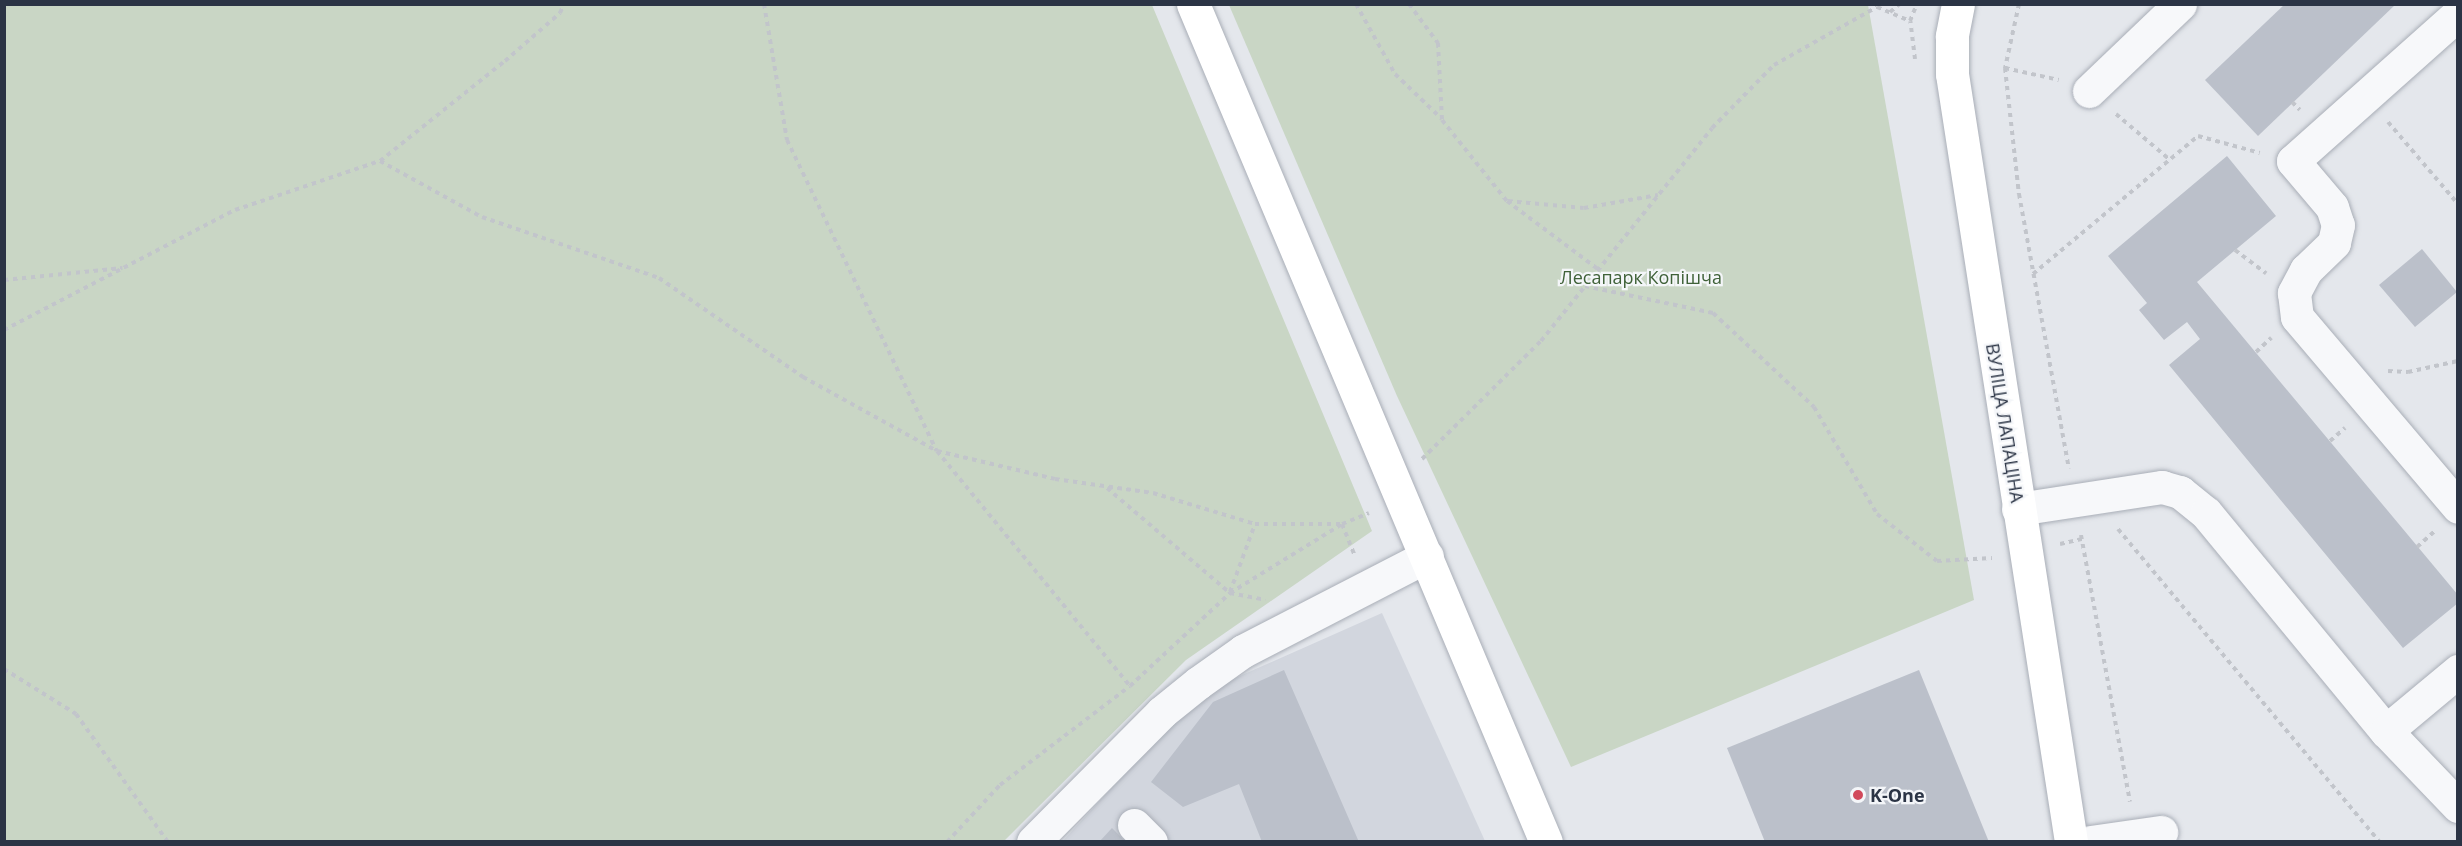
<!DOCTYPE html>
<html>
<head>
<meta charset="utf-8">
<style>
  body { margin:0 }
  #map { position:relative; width:2462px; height:846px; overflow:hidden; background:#e4e7ec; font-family:"Open Sans",sans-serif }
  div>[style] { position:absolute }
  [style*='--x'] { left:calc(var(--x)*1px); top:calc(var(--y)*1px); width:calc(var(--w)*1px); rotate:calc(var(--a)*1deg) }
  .built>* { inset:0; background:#d2d6de }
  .green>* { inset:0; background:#c9d6c5 }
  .building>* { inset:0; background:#bbc0ca }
  .path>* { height:4px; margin-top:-2px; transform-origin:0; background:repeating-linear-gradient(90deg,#c2c5cb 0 4.5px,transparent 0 9px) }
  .roads { filter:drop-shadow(0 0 2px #a9aeb7) drop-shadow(0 0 2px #a9aeb7) }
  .minor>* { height:33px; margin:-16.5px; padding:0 16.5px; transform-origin:16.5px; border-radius:16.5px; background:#f7f8fa }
  .major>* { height:33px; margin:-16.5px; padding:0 16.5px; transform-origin:16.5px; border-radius:16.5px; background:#fff }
  .dots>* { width:16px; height:16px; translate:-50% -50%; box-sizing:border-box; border:3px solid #f4f6f9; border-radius:50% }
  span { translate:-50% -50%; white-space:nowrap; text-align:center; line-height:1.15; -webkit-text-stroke:4.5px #f4f6f9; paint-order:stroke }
  .park-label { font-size:18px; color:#3f6138 }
  .street-label { font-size:18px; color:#2b3445 }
  .poi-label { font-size:18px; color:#2b3445; font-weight:700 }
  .left { translate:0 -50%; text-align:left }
  .frame { position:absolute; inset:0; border:6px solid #2b3445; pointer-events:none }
</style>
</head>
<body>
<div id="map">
  <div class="built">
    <div style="clip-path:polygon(1382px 613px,1485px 841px,1062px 842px,1197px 695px)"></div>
  </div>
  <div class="green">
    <div style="clip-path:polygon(5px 4px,1152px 5px,1372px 531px,1186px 660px,1004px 841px,5px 841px)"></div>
    <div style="clip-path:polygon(1229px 5px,1868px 5px,1974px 600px,1571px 767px,1397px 396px)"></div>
  </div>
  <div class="building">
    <div style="clip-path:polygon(2285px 4px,2396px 4px,2258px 136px,2205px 80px)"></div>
    <div style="clip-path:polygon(2227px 156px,2276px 216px,2197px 282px,2458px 595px,2458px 603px,2403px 648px,2169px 365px,2200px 339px,2187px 322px,2164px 340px,2139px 310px,2147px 303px,2108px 256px)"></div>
    <div style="clip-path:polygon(2422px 249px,2457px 292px,2415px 327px,2379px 285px)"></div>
    <div style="clip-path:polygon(1284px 670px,1359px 842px,1262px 842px,1239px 784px,1183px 807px,1151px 782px,1213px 702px)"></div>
    <div style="clip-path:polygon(1919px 670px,1989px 842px,1765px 842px,1727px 748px)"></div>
    <div style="clip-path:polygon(1112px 828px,1126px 842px,1099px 842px)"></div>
  </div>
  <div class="path">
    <div style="--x:764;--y:4;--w:138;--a:80.4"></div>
    <div style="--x:787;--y:140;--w:345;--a:64.3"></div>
    <div style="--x:937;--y:451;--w:304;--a:50.6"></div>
    <div style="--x:1356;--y:4;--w:80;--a:60.9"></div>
    <div style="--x:1395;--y:74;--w:65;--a:43.8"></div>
    <div style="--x:1409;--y:4;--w:49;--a:53.4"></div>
    <div style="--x:1438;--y:43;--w:77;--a:87"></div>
    <div style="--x:1442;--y:120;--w:104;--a:51.3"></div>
    <div style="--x:1507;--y:201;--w:114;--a:36.8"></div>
    <div style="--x:2019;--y:4;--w:66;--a:102.3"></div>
    <div style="--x:2005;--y:68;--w:127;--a:83.7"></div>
    <div style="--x:2019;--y:194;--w:279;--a:79.7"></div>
    <div style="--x:1890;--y:12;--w:13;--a:-39"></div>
    <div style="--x:1915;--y:59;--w:38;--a:-97"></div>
    <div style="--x:1910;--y:21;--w:18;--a:-68"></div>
    <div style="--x:2005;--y:68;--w:55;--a:12.5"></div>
    <div style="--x:2292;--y:102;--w:11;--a:45"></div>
    <div style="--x:2116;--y:114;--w:71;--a:40.4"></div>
    <div style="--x:2388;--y:122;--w:108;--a:49.5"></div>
    <div style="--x:380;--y:161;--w:116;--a:28.8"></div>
    <div style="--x:482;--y:217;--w:187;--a:19"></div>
    <div style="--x:659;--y:278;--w:175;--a:34.5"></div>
    <div style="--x:803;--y:377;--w:153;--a:28.9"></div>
    <div style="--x:937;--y:451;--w:121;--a:13.3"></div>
    <div style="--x:1055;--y:479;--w:99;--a:8.1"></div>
    <div style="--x:1153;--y:493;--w:107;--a:16.9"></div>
    <div style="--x:1255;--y:524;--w:87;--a:0"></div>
    <div style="--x:1342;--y:524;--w:35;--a:68"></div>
    <div style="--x:1508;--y:201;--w:76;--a:5.3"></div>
    <div style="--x:1584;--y:208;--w:75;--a:-10"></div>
    <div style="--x:2235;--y:250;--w:39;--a:37"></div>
    <div style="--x:2033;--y:274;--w:215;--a:-39.9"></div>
    <div style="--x:2198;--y:136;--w:64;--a:15.3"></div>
    <div style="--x:4;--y:280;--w:119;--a:-5.8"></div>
    <div style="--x:1585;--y:286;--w:131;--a:11.9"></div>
    <div style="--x:1713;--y:313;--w:138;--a:42.9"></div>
    <div style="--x:1814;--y:407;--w:124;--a:59.5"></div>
    <div style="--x:1877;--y:514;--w:76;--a:38.1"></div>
    <div style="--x:1937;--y:561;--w:55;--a:-3.1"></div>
    <div style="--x:4;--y:330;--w:260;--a:-27.5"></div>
    <div style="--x:235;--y:210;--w:153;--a:-18.7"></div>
    <div style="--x:380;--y:161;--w:160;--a:-38.7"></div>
    <div style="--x:505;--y:61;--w:73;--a:-41.1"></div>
    <div style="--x:560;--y:13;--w:10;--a:-66"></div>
    <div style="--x:2256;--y:352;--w:21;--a:-43"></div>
    <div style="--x:2388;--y:371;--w:20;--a:3"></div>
    <div style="--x:2408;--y:372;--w:51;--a:-12.4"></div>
    <div style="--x:2330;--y:441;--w:20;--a:-41"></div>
    <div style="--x:1422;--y:459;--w:168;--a:-44.8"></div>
    <div style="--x:1541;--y:341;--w:273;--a:-51.2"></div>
    <div style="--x:1712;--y:128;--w:88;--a:-45.5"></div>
    <div style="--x:1774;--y:65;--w:118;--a:-29.4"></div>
    <div style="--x:1877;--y:7;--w:36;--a:23"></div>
    <div style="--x:1107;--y:488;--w:162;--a:40.5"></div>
    <div style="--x:2118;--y:529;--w:408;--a:50.1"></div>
    <div style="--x:2081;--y:535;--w:271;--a:79.6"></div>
    <div style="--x:2060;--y:544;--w:23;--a:-13"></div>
    <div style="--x:2417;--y:547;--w:24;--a:-42"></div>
    <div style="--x:1230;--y:592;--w:72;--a:-69.8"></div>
    <div style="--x:1230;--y:593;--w:132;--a:-31.6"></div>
    <div style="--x:1342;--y:524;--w:29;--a:-22"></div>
    <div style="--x:4;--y:669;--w:85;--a:32"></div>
    <div style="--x:76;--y:714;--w:158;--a:54.3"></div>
    <div style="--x:947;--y:842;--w:78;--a:-47.1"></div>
    <div style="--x:1000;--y:785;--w:163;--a:-37.3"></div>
    <div style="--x:1130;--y:686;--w:137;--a:-42.9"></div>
    <div style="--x:1230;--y:593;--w:36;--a:11"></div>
  </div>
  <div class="roads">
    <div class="minor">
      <div style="--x:2458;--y:14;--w:221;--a:138.3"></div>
      <div style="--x:2293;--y:161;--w:60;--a:49.7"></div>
      <div style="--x:2332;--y:207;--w:19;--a:72"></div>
      <div style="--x:2338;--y:225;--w:18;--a:103"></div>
      <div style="--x:2334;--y:243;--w:39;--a:136"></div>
      <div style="--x:2306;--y:270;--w:26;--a:118"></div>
      <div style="--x:2294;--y:293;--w:24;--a:83"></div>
      <div style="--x:2297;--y:317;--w:249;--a:49.7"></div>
      <div style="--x:2089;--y:91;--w:126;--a:-43.7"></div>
      <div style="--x:2018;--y:509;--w:146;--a:-8.7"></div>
      <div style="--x:2162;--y:487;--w:19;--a:16"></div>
      <div style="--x:2180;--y:492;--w:33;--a:39"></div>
      <div style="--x:2206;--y:513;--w:283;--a:50.5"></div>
      <div style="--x:2386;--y:731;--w:104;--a:46.2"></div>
      <div style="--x:2386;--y:731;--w:94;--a:-39.8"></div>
      <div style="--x:1134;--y:825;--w:24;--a:45"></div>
      <div style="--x:1033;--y:842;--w:183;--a:-45.2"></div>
      <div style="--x:1162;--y:712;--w:46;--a:-38.9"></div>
      <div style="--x:1198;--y:683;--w:55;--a:-35.4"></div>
      <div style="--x:1243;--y:651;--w:207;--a:-27.3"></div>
      <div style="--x:2091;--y:842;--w:71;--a:-8.1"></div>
    </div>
    <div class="major">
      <div style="--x:1193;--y:4;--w:909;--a:67.16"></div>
      <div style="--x:1958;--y:4;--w:33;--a:101"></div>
      <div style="--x:1952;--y:36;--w:38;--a:90"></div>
      <div style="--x:1952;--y:74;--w:777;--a:81.19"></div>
    </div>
  </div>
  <div class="dots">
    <div style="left:1858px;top:795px;background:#d1495b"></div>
  </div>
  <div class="park-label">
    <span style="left:1641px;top:277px">Лесапарк Копішча</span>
  </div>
  <div class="street-label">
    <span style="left:2005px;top:423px;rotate:81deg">ВУЛІЦА ЛАПАЦІНА</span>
  </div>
  <div class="poi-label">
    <span class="left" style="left:1870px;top:795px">K-One</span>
  </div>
  <div class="frame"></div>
</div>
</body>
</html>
